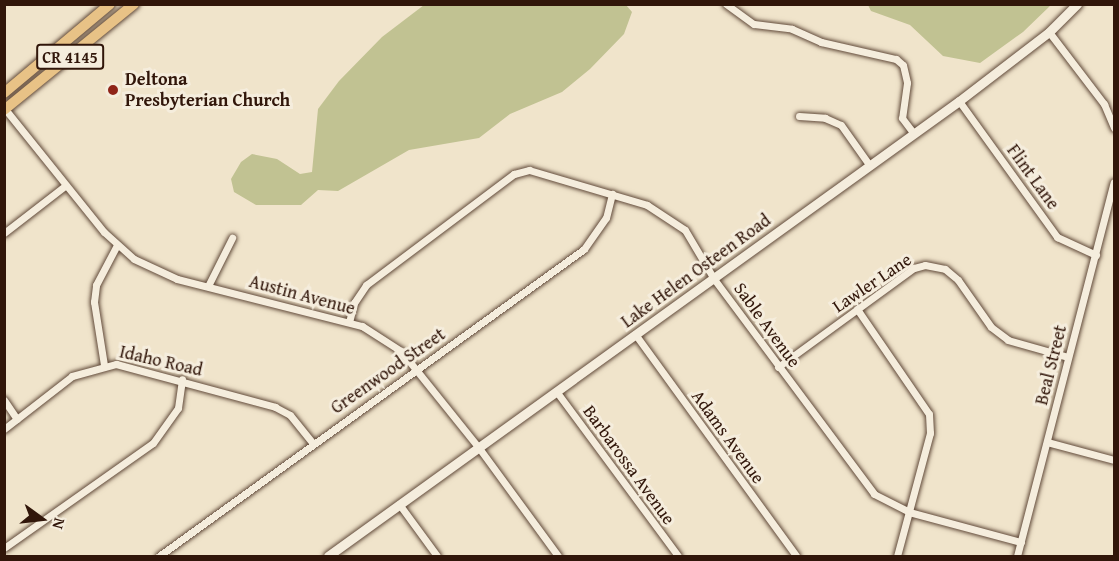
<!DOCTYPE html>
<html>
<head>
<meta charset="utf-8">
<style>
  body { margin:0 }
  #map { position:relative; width:1119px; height:561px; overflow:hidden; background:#f0e4cb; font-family:"Gentium Book Plus",serif }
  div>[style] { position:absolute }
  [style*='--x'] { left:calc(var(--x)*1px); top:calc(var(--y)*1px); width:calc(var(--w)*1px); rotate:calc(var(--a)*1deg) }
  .green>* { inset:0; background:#c1c292 }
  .roads { filter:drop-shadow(0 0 2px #614a3a) drop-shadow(0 0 2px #614a3a) }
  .minor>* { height:7px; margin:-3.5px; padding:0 3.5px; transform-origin:3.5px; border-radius:3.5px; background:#f5eddd }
  .tertiary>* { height:9px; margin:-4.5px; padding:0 4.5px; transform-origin:4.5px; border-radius:4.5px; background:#f5eddd }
  .primary>* { height:10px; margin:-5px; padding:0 5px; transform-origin:5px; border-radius:5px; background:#e8c286 }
  .dots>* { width:16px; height:16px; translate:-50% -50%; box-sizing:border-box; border:3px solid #f5eddd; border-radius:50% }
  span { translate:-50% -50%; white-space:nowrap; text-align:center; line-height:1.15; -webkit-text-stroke:6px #f5eddd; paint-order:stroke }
  .shield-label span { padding:2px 4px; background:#f5eddd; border:2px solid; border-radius:4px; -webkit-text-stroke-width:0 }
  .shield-label { font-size:16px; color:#31160a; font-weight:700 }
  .poi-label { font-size:18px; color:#31160a; font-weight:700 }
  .left { translate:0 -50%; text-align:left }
  .street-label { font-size:18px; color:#31160a }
  .frame { position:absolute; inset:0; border:6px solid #31160a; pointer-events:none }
  .north { position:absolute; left:12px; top:489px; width:60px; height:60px; -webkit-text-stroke:4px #f5eddd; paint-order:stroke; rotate:105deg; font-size:16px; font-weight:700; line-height:24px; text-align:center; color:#31160a }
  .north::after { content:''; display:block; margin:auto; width:21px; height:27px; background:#31160a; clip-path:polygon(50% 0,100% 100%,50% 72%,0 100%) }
</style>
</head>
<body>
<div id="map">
  <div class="green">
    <div style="clip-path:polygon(626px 5px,632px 12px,624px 34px,590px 69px,562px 92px,510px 114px,479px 138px,409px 150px,338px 191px,318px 190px,301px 205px,256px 205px,234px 192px,231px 179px,241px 162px,252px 154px,277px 159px,300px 174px,312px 172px,318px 109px,339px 81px,382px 37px,424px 5px)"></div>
    <div style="clip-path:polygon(868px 5px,1051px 5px,1023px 32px,980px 63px,943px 56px,910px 25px,871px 11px)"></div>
  </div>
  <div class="roads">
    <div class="minor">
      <div style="--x:726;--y:4;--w:34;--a:36"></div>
      <div style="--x:754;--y:24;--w:38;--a:7"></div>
      <div style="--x:792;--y:29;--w:32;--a:24"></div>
      <div style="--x:821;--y:42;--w:77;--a:12.8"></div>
      <div style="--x:896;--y:59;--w:9;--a:41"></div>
      <div style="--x:903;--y:65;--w:18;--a:77"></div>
      <div style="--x:907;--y:83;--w:35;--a:98"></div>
      <div style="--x:902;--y:118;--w:20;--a:53"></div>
      <div style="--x:1049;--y:32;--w:91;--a:52.6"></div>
      <div style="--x:1104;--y:104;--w:26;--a:67"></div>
      <div style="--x:959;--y:101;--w:168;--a:54.2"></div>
      <div style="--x:1057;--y:237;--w:43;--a:24.8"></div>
      <div style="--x:5;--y:109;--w:158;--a:51.2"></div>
      <div style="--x:104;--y:232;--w:40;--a:42"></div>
      <div style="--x:134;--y:259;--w:47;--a:24.9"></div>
      <div style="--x:177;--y:279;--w:191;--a:14.3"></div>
      <div style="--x:362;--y:326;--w:46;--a:32.7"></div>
      <div style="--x:401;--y:351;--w:124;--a:51.2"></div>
      <div style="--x:479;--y:448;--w:134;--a:53.8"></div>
      <div style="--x:799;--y:116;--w:26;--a:4"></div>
      <div style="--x:825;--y:118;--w:17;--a:24"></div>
      <div style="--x:841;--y:125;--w:50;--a:54.7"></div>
      <div style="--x:4;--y:233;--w:78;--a:-37.7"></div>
      <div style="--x:208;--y:286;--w:54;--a:-63.4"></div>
      <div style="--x:857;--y:309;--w:127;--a:55.6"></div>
      <div style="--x:929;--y:414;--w:19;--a:87"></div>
      <div style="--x:930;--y:433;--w:127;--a:105"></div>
      <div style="--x:349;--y:322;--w:20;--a:-75"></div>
      <div style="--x:354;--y:303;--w:22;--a:-56"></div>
      <div style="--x:366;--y:285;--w:185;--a:-36.9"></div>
      <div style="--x:514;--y:174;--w:16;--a:-15"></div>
      <div style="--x:529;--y:170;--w:123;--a:16.5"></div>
      <div style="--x:647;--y:205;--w:45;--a:33.3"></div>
      <div style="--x:685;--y:230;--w:57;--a:59.4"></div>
      <div style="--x:714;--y:279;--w:268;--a:53.3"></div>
      <div style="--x:874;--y:494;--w:39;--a:27"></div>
      <div style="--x:909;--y:512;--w:116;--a:15"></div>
      <div style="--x:635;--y:334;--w:274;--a:54"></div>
      <div style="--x:104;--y:365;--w:64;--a:-99"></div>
      <div style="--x:94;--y:302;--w:17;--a:-83"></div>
      <div style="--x:96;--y:285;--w:45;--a:-62.3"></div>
      <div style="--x:778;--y:367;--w:168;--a:-36.1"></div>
      <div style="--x:914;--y:268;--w:11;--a:-15"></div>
      <div style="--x:925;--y:265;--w:20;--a:11"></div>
      <div style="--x:945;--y:269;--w:17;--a:40"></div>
      <div style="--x:958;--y:280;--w:57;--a:54.9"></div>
      <div style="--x:991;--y:327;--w:21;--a:37"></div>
      <div style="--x:1008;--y:340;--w:62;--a:15.8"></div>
      <div style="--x:556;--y:391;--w:205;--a:53.5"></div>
      <div style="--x:4;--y:400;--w:23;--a:56"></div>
      <div style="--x:4;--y:429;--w:86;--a:-37.9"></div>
      <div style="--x:72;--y:376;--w:46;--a:-15.3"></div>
      <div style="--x:116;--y:364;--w:165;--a:15.1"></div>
      <div style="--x:275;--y:407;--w:17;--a:28"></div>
      <div style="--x:290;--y:415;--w:35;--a:51"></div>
      <div style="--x:1047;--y:442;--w:69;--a:15"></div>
      <div style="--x:399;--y:504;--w:64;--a:53.8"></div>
      <div style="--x:4;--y:548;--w:182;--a:-35.2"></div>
      <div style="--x:153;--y:443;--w:43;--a:-54.5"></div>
      <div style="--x:178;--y:408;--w:29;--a:-82"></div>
      <div style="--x:159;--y:556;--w:524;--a:-35.84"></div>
      <div style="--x:584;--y:249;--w:38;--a:-55"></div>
      <div style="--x:606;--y:218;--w:25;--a:-76"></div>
      <div style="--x:1017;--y:556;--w:386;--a:-75.5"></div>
    </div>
    <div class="tertiary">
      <div style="--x:328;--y:556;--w:778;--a:-35.79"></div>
      <div style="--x:959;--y:101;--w:113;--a:-37.5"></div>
      <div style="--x:1049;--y:32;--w:40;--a:-45"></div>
    </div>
    <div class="primary">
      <div style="--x:4;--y:93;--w:138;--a:-40"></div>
      <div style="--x:4;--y:110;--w:168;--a:-39.2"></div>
    </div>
  </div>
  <div class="dots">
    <div style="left:113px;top:90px;background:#8f2418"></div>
  </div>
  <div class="shield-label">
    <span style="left:70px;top:57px">CR 4145</span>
  </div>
  <div class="poi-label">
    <span class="left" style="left:125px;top:90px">Deltona<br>Presbyterian Church</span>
  </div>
  <div class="street-label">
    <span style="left:1033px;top:177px;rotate:54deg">Flint Lane</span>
    <span style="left:696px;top:271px;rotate:-36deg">Lake Helen Osteen Road</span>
    <span style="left:872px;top:283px;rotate:-34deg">Lawler Lane</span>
    <span style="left:302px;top:295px;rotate:15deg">Austin Avenue</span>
    <span style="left:767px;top:325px;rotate:54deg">Sable Avenue</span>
    <span style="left:161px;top:361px;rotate:13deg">Idaho Road</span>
    <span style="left:1051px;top:365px;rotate:-76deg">Beal Street</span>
    <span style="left:388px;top:371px;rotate:-35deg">Greenwood Street</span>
    <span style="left:728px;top:437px;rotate:54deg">Adams Avenue</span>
    <span style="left:629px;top:465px;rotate:54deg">Barbarossa Avenue</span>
  </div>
  <div class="frame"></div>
  <div class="north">N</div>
</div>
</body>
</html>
